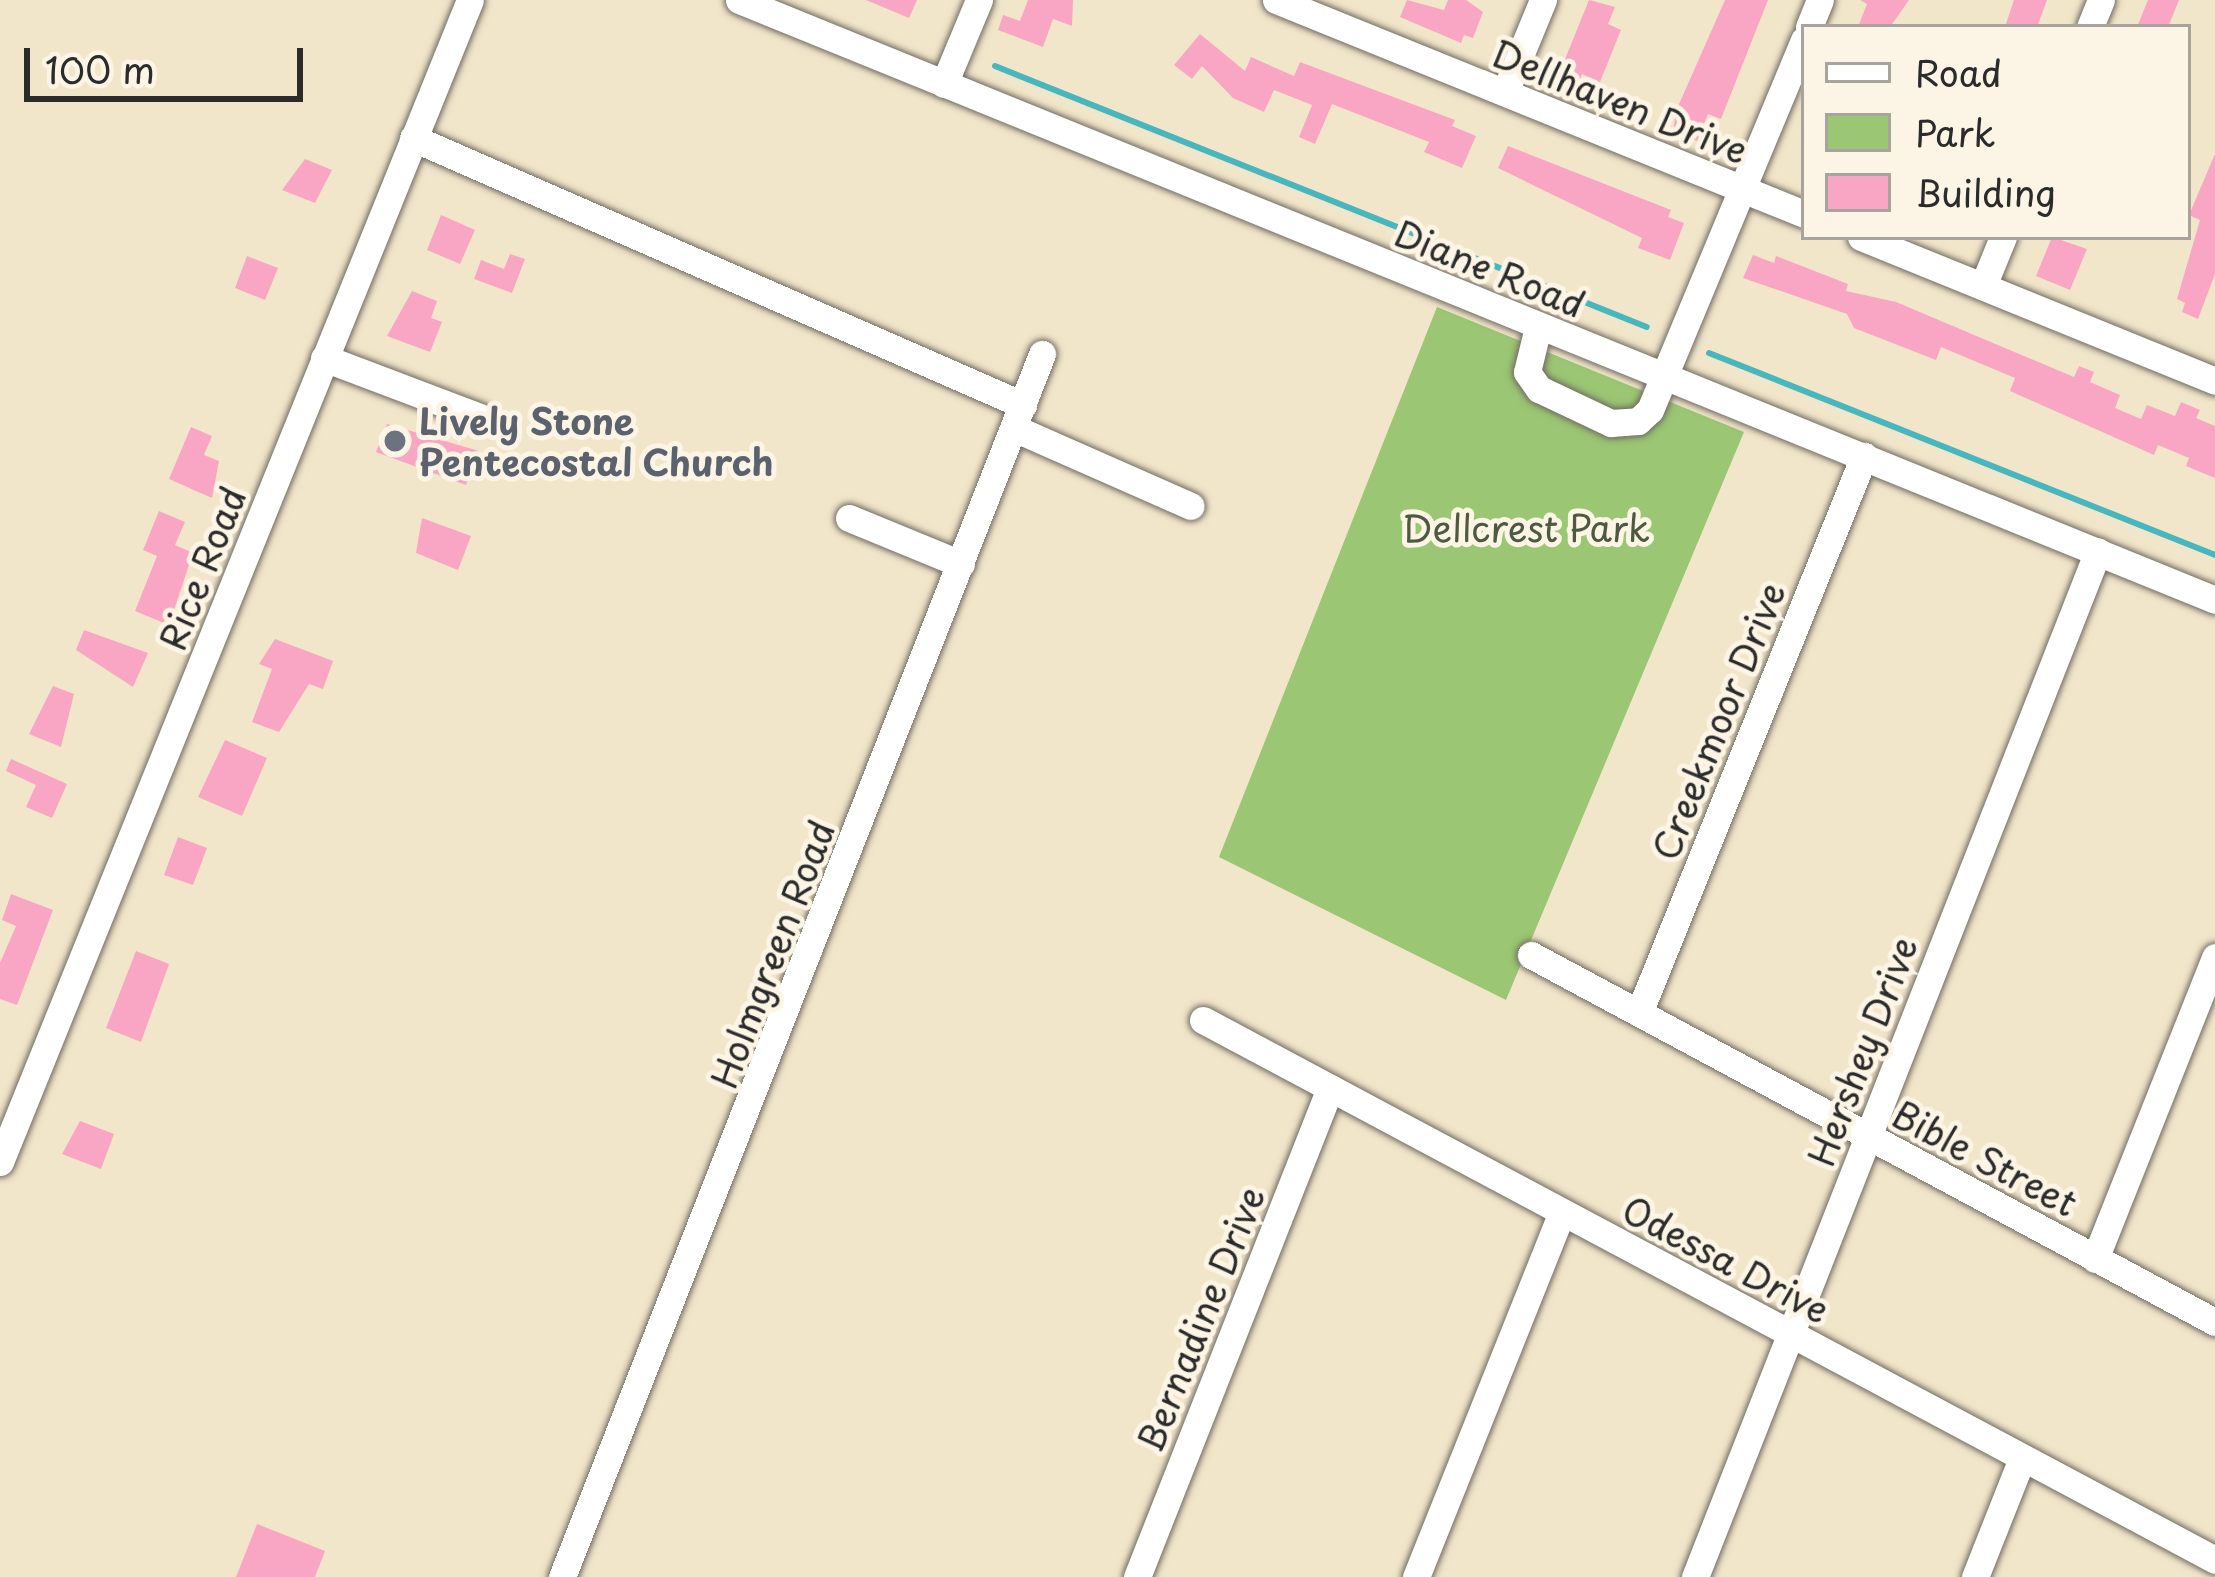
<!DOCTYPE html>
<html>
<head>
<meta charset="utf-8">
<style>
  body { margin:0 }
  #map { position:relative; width:2215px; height:1577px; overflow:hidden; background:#f2e6ca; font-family:"Playpen Sans",sans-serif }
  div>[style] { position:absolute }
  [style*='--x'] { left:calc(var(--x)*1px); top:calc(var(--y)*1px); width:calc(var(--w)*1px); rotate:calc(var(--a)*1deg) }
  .green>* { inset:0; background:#9bc673 }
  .stream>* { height:6px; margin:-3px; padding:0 3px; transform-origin:3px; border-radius:3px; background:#47b6be }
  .building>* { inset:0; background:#f9a6c4 }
  .roads { filter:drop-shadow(0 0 3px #716c63) drop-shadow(0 0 3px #716c63) }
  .minor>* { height:27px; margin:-13.5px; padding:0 13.5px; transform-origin:13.5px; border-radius:13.5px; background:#fff }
  .dots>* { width:33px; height:33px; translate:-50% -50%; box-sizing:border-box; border:6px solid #fcf5e5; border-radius:50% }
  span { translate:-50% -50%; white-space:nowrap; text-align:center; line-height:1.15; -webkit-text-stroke:10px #fcf5e5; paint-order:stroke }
  .street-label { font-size:36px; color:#2b2b2b }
  .worship-label { font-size:36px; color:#5b616d; font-weight:700 }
  .left { translate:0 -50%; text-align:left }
  .park-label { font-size:36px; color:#4d5a41 }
  .legend { position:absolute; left:1801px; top:24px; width:390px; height:216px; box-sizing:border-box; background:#fcf5e5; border:3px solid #a8a49b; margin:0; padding:15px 21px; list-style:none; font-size:36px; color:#2b2b2b }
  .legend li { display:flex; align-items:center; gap:24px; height:60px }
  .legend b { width:60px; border:3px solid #a8a49b }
  .scale { position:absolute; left:24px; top:48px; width:279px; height:54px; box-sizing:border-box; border:6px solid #2b2b2b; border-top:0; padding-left:15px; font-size:36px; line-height:42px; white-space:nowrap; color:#2b2b2b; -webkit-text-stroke:9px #fcf5e5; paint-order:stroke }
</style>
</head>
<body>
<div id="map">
  <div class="green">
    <div style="clip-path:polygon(1437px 307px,1744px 432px,1506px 1000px,1219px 857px)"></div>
  </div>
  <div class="stream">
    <div style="--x:995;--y:66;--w:702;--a:21.82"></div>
    <div style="--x:1709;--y:353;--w:545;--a:21.76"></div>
  </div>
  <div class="building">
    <div style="clip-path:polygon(866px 0,917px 0,909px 18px)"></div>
    <div style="clip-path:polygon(1028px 0,1073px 0,1072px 26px,1053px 19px,1043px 47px,998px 30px,1003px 15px,1020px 21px)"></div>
    <div style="clip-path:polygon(1407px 0,1444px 10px,1448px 0,1466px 0,1483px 12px,1473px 38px,1464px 35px,1461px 43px,1400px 17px)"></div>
    <div style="clip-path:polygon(1589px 0,1615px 7px,1608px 24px,1621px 30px,1600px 82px,1582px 74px,1577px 88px,1557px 79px)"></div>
    <div style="clip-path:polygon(1725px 0,1768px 0,1721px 119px,1708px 114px,1697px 141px,1673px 132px,1676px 111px)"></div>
    <div style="clip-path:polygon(1860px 0,1909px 0,1890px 27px,1858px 27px,1867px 4px)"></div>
    <div style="clip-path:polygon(2014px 0,2047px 0,2037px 27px,2005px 27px)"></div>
    <div style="clip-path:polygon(2148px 0,2179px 0,2168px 27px,2137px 27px)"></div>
    <div style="clip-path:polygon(1200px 34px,1245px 71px,1251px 57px,1294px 76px,1300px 62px,1455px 120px,1452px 126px,1476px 136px,1462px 168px,1424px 152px,1429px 142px,1332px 104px,1315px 144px,1299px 137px,1312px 105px,1274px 90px,1264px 112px,1233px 98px,1202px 66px,1192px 79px,1174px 65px)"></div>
    <div style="clip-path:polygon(1508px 146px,1671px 210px,1668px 217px,1684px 223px,1670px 260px,1638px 248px,1642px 238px,1498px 168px)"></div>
    <div style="clip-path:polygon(2215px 154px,2215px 274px,2198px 319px,2182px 312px,2185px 303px,2177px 299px,2200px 220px,2189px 215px)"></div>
    <div style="clip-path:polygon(305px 159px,332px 170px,315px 203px,282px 190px)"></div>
    <div style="clip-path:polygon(441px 215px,475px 230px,460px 264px,427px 250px)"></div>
    <div style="clip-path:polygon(2052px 237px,2087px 249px,2070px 290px,2036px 276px)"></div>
    <div style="clip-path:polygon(510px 254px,525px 259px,512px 293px,474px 279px,481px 260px,504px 269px)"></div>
    <div style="clip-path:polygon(1753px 255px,1774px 263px,1776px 256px,1848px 284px,1846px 291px,1896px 302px,2074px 377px,2079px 366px,2094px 372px,2090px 382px,2120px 395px,2115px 408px,2141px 419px,2147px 405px,2175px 416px,2181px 402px,2200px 410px,2196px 418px,2215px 426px,2215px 478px,2186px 466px,2189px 458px,2158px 445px,2154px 455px,2010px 391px,2015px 378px,1941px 347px,1936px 360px,1854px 328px,1847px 314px,1743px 278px)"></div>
    <div style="clip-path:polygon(247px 256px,278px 268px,265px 300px,235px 288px)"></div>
    <div style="clip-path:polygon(412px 291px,437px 301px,431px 318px,442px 322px,430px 352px,387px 336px)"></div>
    <div style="clip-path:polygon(387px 424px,479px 451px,466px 485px,376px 452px)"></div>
    <div style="clip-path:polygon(191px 427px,212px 436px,204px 455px,219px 461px,212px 498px,169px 479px)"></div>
    <div style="clip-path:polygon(159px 511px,185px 522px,175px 545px,193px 553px,169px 625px,135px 611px,157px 556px,143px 550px)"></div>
    <div style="clip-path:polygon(422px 518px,471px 536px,458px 570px,416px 553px)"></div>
    <div style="clip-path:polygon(84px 630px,148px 653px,133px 687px,76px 650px)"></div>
    <div style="clip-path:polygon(275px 639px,333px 661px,323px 689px,309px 684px,279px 732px,252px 722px,272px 669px,259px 664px)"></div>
    <div style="clip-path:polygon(53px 686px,74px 694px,61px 747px,29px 734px)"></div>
    <div style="clip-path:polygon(225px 740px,267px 758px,242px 816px,198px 797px)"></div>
    <div style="clip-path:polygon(11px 759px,67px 784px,52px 818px,26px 807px,36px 785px,6px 771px)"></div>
    <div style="clip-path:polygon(178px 837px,207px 848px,193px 885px,164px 875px)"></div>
    <div style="clip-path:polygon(11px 894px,53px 910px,17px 1005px,0 999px,0 963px,16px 926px,2px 920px)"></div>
    <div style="clip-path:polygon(136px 951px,169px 964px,141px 1042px,106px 1028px)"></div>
    <div style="clip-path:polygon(80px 1121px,114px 1134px,101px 1169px,62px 1154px)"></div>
    <div style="clip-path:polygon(257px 1524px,325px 1551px,315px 1577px,236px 1577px)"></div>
  </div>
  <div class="roads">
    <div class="minor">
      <div style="--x:739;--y:0;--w:1593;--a:22.12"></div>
      <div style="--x:1276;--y:0;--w:570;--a:22.06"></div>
      <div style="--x:1809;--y:27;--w:29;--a:-68"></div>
      <div style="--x:2090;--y:27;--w:29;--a:-68"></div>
      <div style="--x:944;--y:84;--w:91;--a:-67.4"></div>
      <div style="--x:1505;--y:92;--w:100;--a:-67.6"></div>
      <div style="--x:413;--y:138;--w:666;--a:23.64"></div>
      <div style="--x:1861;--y:237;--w:382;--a:22.1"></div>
      <div style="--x:1983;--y:286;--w:53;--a:-67.8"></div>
      <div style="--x:1538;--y:327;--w:46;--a:103.7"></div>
      <div style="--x:1527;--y:372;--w:21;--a:55"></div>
      <div style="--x:1539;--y:389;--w:80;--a:25.3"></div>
      <div style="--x:1611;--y:423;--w:27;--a:-4"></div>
      <div style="--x:1638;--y:421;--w:16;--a:-43"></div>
      <div style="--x:1650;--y:410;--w:401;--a:-67.4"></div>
      <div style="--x:324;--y:358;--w:167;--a:20.7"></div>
      <div style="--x:1014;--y:428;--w:193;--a:23.8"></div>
      <div style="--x:849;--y:518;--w:121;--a:22.3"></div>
      <div style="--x:1531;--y:955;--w:776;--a:28.22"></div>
      <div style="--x:1639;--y:1013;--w:601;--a:-68"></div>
      <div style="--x:1203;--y:1020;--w:1147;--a:28.08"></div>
      <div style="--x:0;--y:1162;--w:1253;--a:-67.98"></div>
      <div style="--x:2095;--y:1259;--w:325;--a:-68.3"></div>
      <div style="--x:562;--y:1577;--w:1314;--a:-68.57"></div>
      <div style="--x:1137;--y:1577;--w:526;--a:-68.46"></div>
      <div style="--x:1416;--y:1577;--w:393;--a:-68.2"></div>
      <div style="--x:1695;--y:1577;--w:1102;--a:-68.56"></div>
      <div style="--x:1975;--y:1577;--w:128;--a:-68.4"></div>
    </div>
  </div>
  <div class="dots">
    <div style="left:395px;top:441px;background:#6b7280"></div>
  </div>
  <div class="street-label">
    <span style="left:1620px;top:101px;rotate:22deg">Dellhaven Drive</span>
    <span style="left:1490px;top:268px;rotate:22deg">Diane Road</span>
    <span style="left:202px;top:568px;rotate:-68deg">Rice Road</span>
    <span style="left:1718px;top:721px;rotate:-68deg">Creekmoor Drive</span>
    <span style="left:772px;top:954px;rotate:-69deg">Holmgreen Road</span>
    <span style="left:1862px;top:1051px;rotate:-69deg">Hershey Drive</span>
    <span style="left:1985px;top:1158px;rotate:28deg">Bible Street</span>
    <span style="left:1726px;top:1259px;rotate:28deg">Odessa Drive</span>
    <span style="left:1200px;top:1319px;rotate:-68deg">Bernadine Drive</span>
  </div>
  <div class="worship-label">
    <span class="left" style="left:419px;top:441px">Lively Stone<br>Pentecostal Church</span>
  </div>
  <div class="park-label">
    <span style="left:1526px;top:528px">Dellcrest Park</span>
  </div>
  <ul class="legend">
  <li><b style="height:15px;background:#fff"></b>Road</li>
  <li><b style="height:33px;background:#9bc673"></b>Park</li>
  <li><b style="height:33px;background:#f9a6c4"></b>Building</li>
  </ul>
  <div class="scale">100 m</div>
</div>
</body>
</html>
